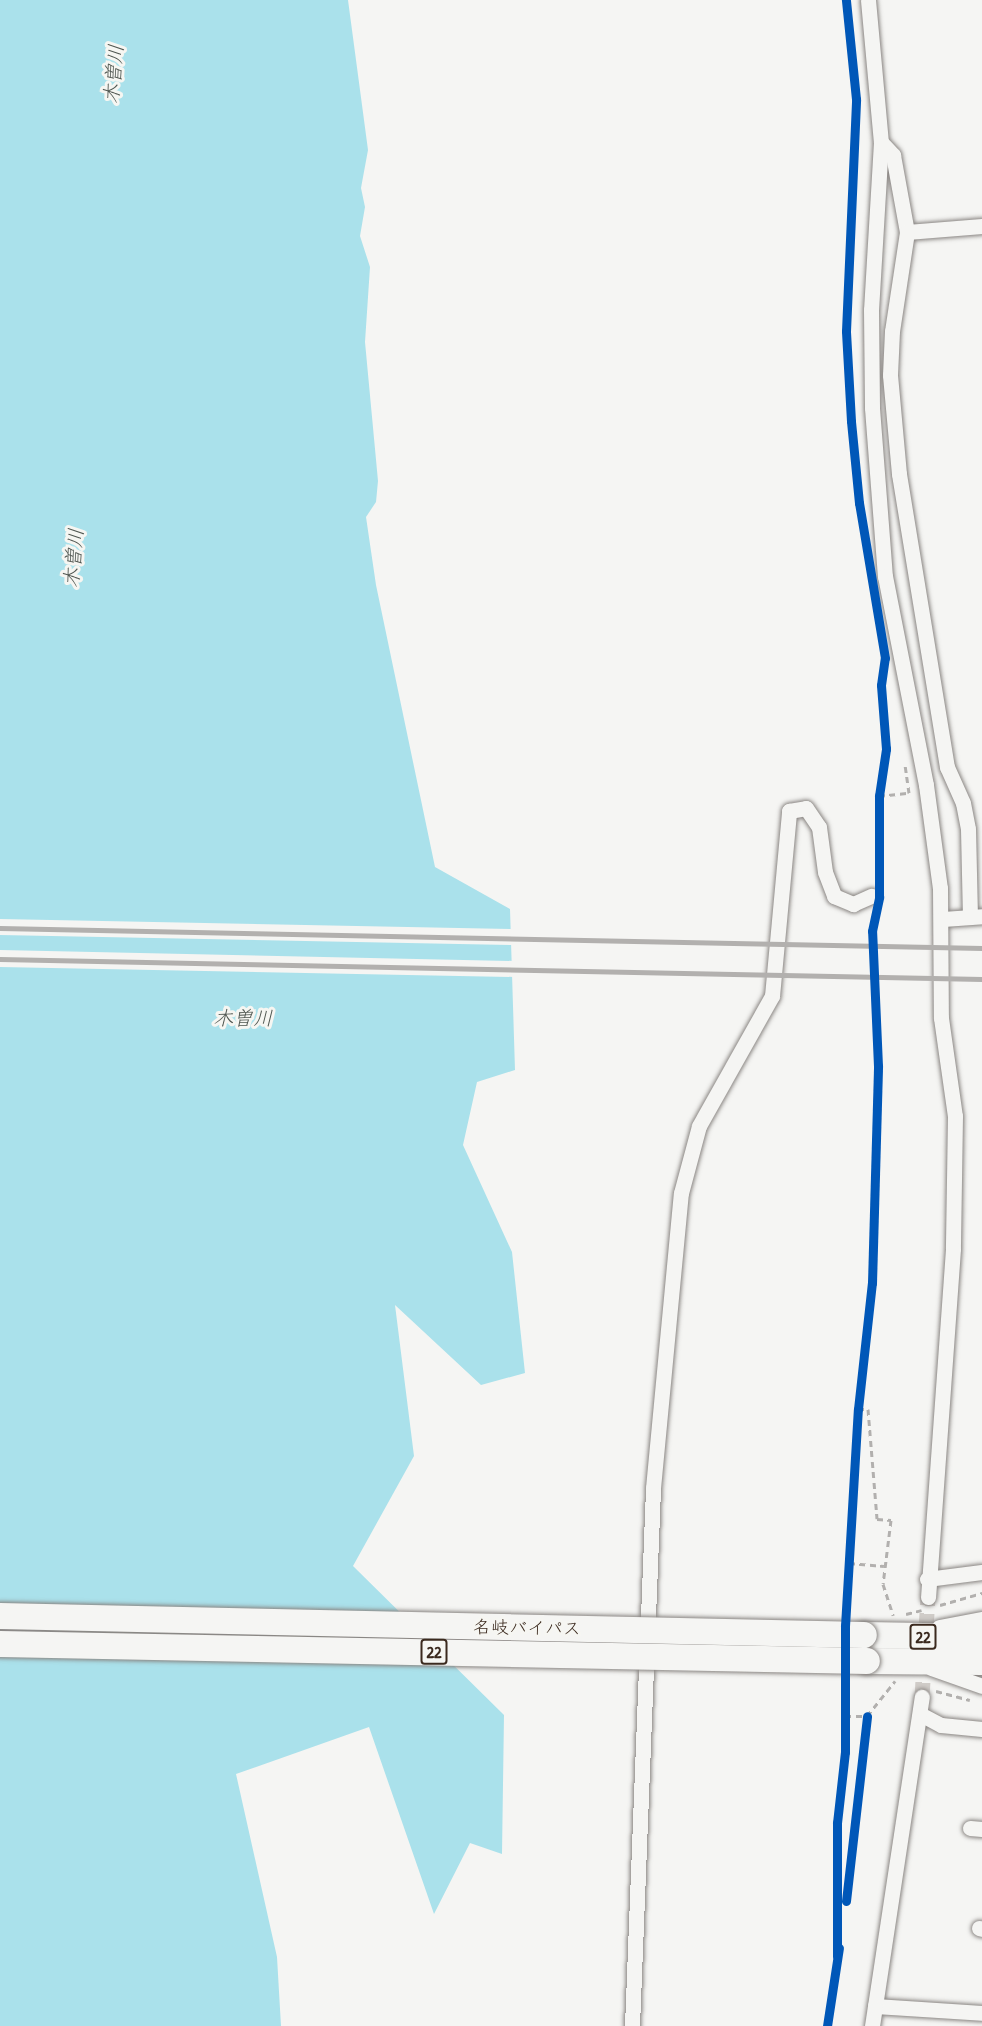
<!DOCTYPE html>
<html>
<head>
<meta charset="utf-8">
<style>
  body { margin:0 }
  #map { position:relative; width:982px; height:2026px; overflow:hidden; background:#f5f5f3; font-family:"Patrick Hand","Klee One",sans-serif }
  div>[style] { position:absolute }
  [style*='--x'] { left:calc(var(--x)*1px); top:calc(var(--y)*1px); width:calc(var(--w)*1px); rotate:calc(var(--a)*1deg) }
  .water>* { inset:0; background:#aae1eb }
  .pier>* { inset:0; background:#f5f5f3 }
  .minor-tunnel>* { height:15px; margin-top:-7.5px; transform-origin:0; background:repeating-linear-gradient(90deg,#d0ccc8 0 15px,transparent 0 23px) }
  .path>* { height:3px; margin-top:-1.5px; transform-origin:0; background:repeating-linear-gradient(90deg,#b2b0ae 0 6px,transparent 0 10.5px) }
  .roads { filter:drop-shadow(0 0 2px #8a8683) drop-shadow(0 0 2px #8a8683) }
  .minor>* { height:15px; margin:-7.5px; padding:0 7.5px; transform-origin:7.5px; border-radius:7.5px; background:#f5f5f3 }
  .trunk>* { height:26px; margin:-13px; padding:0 13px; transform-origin:13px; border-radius:13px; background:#f5f5f3 }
  .rail>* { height:4.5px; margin:-2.25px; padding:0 2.25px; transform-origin:2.25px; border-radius:2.25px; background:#b2b0ae }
  .bridges { filter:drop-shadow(0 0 2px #8a8683) drop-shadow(0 0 2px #8a8683) }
  .trunk-bridge>* { height:26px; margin:-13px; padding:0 13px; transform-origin:13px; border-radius:13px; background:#f5f5f3 }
  .cycleway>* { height:9px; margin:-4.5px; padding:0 4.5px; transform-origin:4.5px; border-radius:4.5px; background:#0057b8 }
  span { translate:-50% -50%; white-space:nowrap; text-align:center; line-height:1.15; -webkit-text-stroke:6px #f6f6f2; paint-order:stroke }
  .shield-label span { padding:2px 4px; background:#f6f6f2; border:2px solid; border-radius:4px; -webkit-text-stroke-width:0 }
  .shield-label { font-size:16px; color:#3b2a1e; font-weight:700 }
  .street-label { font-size:18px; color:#3b2a1e }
  .water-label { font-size:20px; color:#4f5650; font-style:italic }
</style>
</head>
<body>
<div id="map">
  <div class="water">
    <div style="clip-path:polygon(0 0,348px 0,368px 150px,361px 188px,365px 207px,360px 236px,370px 267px,365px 342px,378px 481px,376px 502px,366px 517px,376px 585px,435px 867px,510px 909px,515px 1070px,477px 1082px,463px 1145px,512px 1252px,525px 1373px,481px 1385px,395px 1305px,414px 1456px,353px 1566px,504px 1715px,502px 1854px,470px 1843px,434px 1914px,369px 1727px,236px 1774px,277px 1957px,281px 2026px,0 2026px)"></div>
  </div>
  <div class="pier">
    <div style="clip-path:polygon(0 919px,514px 929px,514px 945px,0 935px)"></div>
    <div style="clip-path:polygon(0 950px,515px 961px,515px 977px,0 967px)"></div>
  </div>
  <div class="minor-tunnel">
    <div style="--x:922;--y:1697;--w:100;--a:-86.6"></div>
  </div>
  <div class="path">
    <div style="--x:879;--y:796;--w:30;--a:-6"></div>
    <div style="--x:909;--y:793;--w:27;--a:-98"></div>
    <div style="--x:858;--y:1409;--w:10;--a:0"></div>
    <div style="--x:868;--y:1409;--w:110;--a:85.3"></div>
    <div style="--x:877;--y:1519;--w:14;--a:4"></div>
    <div style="--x:891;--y:1520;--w:64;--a:97.1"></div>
    <div style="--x:883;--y:1584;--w:33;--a:72"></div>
    <div style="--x:849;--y:1563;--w:35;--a:5"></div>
    <div style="--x:940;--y:1605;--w:44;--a:-15.9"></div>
    <div style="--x:906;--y:1614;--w:16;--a:-14"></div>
    <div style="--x:936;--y:1691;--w:35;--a:15"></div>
    <div style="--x:845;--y:1716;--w:22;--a:0"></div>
    <div style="--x:867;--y:1716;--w:45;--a:-51.3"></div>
  </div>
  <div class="roads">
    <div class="minor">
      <div style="--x:868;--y:0;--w:143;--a:84.8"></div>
      <div style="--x:881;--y:142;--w:168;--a:93.4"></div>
      <div style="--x:871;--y:310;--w:98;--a:89.4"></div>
      <div style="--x:872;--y:408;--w:169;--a:85.6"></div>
      <div style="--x:885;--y:576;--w:213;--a:78.9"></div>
      <div style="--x:926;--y:785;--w:104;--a:82.3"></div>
      <div style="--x:940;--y:888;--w:130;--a:89.6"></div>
      <div style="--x:941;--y:1018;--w:99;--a:81.9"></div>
      <div style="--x:955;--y:1116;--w:133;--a:90.9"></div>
      <div style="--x:953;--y:1249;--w:349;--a:94.1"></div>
      <div style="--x:881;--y:142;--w:18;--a:47"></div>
      <div style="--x:893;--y:155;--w:78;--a:79.7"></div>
      <div style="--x:907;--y:232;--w:75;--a:-4.6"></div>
      <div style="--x:907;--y:232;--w:100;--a:98.6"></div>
      <div style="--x:892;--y:331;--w:44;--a:92.6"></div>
      <div style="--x:890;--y:375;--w:99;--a:84.8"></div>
      <div style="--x:899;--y:474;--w:297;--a:80.7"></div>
      <div style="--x:947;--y:767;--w:39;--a:66"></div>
      <div style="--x:963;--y:803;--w:26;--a:79"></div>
      <div style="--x:968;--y:829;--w:88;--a:88.7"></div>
      <div style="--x:943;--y:919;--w:39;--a:-4"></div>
      <div style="--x:927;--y:1579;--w:55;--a:-7.3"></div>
      <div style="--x:939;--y:1627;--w:44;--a:-10.5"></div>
      <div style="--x:931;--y:1668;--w:54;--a:19.4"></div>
      <div style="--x:922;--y:1715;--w:21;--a:28"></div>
      <div style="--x:941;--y:1725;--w:41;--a:5.6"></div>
      <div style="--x:970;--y:1828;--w:12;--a:5"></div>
      <div style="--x:979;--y:1928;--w:3;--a:18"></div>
      <div style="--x:875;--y:2006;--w:107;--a:3.7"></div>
      <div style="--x:632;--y:2026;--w:538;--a:-87.76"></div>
      <div style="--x:653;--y:1488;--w:296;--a:-84.6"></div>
      <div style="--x:681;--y:1193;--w:69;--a:-75"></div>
      <div style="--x:699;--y:1126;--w:149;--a:-60.7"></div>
      <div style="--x:772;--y:996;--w:186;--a:-84.7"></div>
      <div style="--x:789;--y:811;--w:17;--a:-10"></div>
      <div style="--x:806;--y:808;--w:23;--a:56"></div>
      <div style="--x:819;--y:827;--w:45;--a:82.4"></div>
      <div style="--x:825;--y:872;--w:26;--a:69"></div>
      <div style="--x:834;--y:896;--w:21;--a:23"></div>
      <div style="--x:853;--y:904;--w:20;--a:-24"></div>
      <div style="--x:872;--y:2026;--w:333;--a:-81.4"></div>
    </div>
    <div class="trunk">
      <div style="--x:864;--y:1635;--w:118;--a:1"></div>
      <div style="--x:867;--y:1661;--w:115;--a:0.5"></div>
    </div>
  </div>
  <div class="rail">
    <div style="--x:0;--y:928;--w:982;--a:1.17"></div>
    <div style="--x:0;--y:959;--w:982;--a:1.17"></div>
  </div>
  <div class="bridges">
    <div class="trunk-bridge">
      <div style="--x:0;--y:1616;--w:864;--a:1.26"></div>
      <div style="--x:0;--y:1644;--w:867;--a:1.12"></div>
    </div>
  </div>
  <div class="cycleway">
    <div style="--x:846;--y:1901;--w:186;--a:-83.5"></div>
    <div style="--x:837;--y:1956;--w:133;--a:-90"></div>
    <div style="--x:837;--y:1823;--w:71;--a:-83.6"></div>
    <div style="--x:845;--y:1752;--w:126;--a:-90"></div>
    <div style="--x:845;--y:1626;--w:217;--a:-86.6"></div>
    <div style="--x:858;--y:1409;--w:127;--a:-83.7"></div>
    <div style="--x:872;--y:1283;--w:217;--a:-88.4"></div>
    <div style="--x:878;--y:1066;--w:135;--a:-92.5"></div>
    <div style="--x:872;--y:931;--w:35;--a:-78"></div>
    <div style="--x:879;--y:897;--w:101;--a:-90"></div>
    <div style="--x:879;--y:796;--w:48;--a:-81.5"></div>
    <div style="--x:886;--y:749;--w:64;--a:-94.5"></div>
    <div style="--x:881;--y:685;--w:27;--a:-82"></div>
    <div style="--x:885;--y:658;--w:157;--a:-99.5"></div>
    <div style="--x:859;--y:503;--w:82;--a:-95.6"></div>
    <div style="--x:851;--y:421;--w:90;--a:-93.2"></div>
    <div style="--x:846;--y:331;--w:232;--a:-87.5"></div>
    <div style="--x:856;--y:99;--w:100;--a:-95.8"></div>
    <div style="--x:827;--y:2026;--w:79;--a:-81.3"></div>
  </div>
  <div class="shield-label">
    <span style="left:923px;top:1637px">22</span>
    <span style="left:434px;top:1652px">22</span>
  </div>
  <div class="street-label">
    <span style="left:527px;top:1628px;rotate:1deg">名岐バイパス</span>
  </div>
  <div class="water-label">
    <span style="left:113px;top:74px;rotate:-85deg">木曽川</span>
    <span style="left:73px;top:558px;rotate:-85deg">木曽川</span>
    <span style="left:243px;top:1017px">木曽川</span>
  </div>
</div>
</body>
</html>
